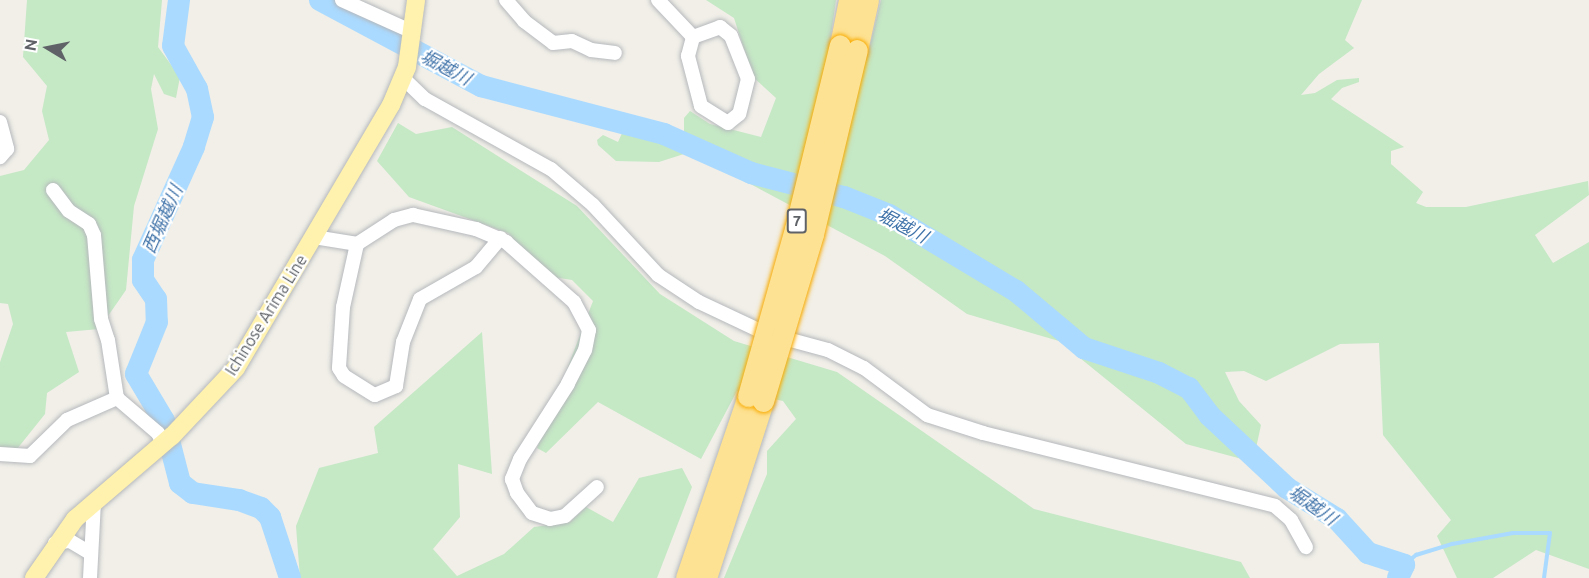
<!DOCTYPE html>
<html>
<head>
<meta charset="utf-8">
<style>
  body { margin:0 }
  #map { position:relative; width:1589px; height:578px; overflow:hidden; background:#f1efe8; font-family:Ubuntu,"Noto Sans JP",sans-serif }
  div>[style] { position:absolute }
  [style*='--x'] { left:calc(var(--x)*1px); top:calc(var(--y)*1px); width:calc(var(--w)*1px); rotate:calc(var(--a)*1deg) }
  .green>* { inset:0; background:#c5e8c5 }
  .stream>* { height:4px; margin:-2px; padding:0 2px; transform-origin:2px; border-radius:2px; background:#aadaff }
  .river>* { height:22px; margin:-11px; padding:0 11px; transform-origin:11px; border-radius:11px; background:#aadaff }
  .roads { filter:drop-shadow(0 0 2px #b5b8bc) drop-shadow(0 0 2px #b5b8bc) }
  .minor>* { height:14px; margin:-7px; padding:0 7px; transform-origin:7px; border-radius:7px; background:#fff }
  .major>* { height:18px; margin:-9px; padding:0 9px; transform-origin:9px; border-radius:9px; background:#fff2af }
  .highway>* { height:21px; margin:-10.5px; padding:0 10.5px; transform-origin:10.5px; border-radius:10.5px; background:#fde293 }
  .bridges { filter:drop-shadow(0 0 2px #f9ab00) drop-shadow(0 0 2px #f9ab00) }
  .highway-bridge>* { height:21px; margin:-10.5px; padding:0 10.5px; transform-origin:10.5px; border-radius:10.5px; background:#fde293 }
  span { translate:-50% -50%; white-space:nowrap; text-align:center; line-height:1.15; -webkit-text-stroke:4.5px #fff; paint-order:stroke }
  .shield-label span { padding:2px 4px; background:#fff; border:2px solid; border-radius:4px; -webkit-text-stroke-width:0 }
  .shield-label { font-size:15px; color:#5f6368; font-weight:700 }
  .street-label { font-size:16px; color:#5f6368 }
  .water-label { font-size:18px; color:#4174aa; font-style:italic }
  .north { position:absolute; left:18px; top:18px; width:60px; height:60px; -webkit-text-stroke:4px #fff; paint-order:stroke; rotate:280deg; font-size:16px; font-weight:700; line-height:24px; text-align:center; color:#5f6368 }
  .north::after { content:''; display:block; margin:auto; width:21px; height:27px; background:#5f6368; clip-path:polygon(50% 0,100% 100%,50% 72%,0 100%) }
</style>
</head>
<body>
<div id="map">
  <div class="green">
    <div style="clip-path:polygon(27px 0,162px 0,158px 47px,180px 77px,176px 98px,164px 94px,154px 74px,151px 89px,158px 129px,134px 206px,126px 290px,99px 329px,66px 332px,79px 372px,47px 393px,45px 414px,17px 449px,0 448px,0 362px,13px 324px,8px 304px,0 303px,0 176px,24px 170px,49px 140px,42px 111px,47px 86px,23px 57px)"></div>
    <div style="clip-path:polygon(706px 0,836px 0,830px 42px,868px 54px,881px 0,1362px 0,1345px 40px,1354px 48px,1319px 74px,1301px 95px,1315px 93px,1337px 80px,1359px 78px,1359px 82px,1342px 88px,1331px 99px,1404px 147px,1391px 151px,1391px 164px,1423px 192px,1416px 203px,1426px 207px,1466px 207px,1588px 181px,1589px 195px,1535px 235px,1553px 263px,1589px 242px,1589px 569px,1536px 550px,1493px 578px,1457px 578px,1437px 536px,1451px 520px,1383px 435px,1379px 343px,1340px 344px,1266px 381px,1244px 371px,1225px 372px,1239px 401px,1261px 425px,1253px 462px,1186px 444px,1059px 341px,967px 314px,885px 256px,728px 172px,687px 153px,659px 162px,616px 161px,598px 145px,597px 140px,603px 135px,618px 142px,624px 129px,684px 136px,684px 118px,690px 111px,710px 124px,761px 137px,776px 98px,753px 77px,734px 18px)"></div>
    <div style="clip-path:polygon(398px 123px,416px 134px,452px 127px,577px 206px,660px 294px,734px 341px,837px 372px,1034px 509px,1241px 562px,1250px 578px,724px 578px,767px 474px,767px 451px,796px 419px,783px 401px,737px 391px,701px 459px,598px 402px,546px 453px,537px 448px,593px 301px,572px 280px,547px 276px,508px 233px,409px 197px,377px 161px)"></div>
    <div style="clip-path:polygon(482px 332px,492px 474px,458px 464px,460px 517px,433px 549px,457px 576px,504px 554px,534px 527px,570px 522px,586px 507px,613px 522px,639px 478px,682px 468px,692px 487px,657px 578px,300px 578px,296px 526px,319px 468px,378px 453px,374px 427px)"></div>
  </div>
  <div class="stream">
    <div style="--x:1404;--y:565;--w:16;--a:-40"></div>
    <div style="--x:1416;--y:555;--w:38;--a:-17"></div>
    <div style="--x:1452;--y:544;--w:62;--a:-10.2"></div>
    <div style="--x:1513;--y:533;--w:37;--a:0"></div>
    <div style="--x:1550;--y:533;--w:45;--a:97.6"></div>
  </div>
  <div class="river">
    <div style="--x:179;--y:0;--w:46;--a:97.4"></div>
    <div style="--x:173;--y:46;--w:49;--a:60.8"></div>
    <div style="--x:197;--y:89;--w:29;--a:78"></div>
    <div style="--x:203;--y:117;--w:31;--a:107"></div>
    <div style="--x:194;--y:147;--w:124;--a:114.3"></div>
    <div style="--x:143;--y:260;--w:20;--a:90"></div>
    <div style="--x:143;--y:280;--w:23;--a:56"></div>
    <div style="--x:156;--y:299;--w:23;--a:88"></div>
    <div style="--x:157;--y:322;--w:56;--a:112"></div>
    <div style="--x:136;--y:374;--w:55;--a:59.2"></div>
    <div style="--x:164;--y:421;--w:64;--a:75.5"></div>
    <div style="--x:180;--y:483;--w:16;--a:38"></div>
    <div style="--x:193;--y:493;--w:47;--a:8.7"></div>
    <div style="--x:239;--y:500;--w:23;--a:20"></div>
    <div style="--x:261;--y:508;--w:13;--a:45"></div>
    <div style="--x:270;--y:517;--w:64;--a:71.8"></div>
    <div style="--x:320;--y:0;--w:183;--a:28.1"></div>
    <div style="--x:481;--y:86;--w:189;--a:14.7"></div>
    <div style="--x:664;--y:134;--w:95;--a:24.1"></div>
    <div style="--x:751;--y:173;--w:96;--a:14.5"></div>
    <div style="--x:844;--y:197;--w:48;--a:21.8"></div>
    <div style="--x:889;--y:215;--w:148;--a:30.9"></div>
    <div style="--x:1016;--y:291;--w:89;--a:40"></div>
    <div style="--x:1084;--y:348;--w:79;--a:18.4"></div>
    <div style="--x:1159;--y:373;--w:34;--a:27"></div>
    <div style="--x:1189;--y:388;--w:34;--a:53"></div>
    <div style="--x:1209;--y:415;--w:107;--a:43.1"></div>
    <div style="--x:1287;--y:488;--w:59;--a:31.8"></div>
    <div style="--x:1337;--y:519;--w:46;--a:47.6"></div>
    <div style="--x:1368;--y:553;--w:38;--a:18"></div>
    <div style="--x:1404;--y:565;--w:14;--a:115"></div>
  </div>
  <div class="roads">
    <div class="minor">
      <div style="--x:342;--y:0;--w:78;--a:24.3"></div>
      <div style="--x:506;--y:0;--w:28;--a:49"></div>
      <div style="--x:524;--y:21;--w:36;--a:37"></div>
      <div style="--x:553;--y:43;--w:19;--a:-6"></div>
      <div style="--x:572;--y:41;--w:21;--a:25"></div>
      <div style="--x:591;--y:50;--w:24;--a:7"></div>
      <div style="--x:658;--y:0;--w:51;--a:46.6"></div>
      <div style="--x:720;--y:27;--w:14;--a:39"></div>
      <div style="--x:731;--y:36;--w:46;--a:68.4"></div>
      <div style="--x:748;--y:79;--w:36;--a:104"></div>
      <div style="--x:739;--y:114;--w:14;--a:141"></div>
      <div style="--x:728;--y:123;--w:32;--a:-148"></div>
      <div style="--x:701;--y:106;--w:52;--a:-104.6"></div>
      <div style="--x:688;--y:56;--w:20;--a:-75"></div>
      <div style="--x:693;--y:37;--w:29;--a:-20"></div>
      <div style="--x:404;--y:79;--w:29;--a:44"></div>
      <div style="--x:425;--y:99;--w:144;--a:29.1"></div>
      <div style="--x:551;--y:169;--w:55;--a:40.6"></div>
      <div style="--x:593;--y:205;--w:96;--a:47.1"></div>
      <div style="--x:658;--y:275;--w:49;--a:33.4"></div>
      <div style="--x:699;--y:302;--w:73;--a:25.2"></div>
      <div style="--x:765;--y:333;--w:65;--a:15.1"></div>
      <div style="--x:828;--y:350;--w:40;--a:26.6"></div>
      <div style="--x:864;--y:368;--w:79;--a:36.7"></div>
      <div style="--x:927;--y:415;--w:59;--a:17.8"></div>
      <div style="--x:983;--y:433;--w:301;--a:14"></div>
      <div style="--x:1275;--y:506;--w:21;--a:41"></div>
      <div style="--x:1291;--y:520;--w:31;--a:61"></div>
      <div style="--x:0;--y:122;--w:28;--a:75"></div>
      <div style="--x:7;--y:149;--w:11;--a:131"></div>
      <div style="--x:53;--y:190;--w:26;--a:53"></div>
      <div style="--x:69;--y:211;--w:24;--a:33"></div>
      <div style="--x:89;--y:224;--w:12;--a:66"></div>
      <div style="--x:94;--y:235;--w:84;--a:85.2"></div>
      <div style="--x:101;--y:319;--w:22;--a:72"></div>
      <div style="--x:108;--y:340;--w:59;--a:81.2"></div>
      <div style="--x:314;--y:237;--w:44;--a:9.2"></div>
      <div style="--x:357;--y:244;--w:44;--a:-33"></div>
      <div style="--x:394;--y:220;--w:20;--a:-15"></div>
      <div style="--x:413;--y:215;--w:65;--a:12.5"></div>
      <div style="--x:476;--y:229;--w:33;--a:23"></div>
      <div style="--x:506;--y:242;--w:91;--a:41.4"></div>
      <div style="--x:574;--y:302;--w:32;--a:62"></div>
      <div style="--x:589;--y:330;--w:20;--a:101"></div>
      <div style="--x:585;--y:350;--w:38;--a:117"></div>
      <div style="--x:568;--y:384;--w:89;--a:122.6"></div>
      <div style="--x:520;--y:459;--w:22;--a:112"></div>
      <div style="--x:512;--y:479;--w:15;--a:70"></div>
      <div style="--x:517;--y:493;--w:25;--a:53"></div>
      <div style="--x:532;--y:513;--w:19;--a:18"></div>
      <div style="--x:550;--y:519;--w:15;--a:-11"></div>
      <div style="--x:565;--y:516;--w:43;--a:-42.2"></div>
      <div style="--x:357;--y:244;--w:65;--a:102.5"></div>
      <div style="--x:343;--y:307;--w:61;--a:93.8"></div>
      <div style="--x:339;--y:368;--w:9;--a:58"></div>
      <div style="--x:344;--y:376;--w:36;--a:32"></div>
      <div style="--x:375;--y:395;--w:23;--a:-23"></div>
      <div style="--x:396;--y:386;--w:45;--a:-81"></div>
      <div style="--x:403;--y:342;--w:46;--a:-68.4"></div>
      <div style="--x:420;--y:299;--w:64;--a:-29.7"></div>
      <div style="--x:476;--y:267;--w:38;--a:-50"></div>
      <div style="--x:0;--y:454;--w:30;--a:4"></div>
      <div style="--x:30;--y:456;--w:52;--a:-44.2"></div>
      <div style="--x:67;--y:420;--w:55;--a:-23.7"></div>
      <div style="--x:117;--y:398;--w:54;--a:40.5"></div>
      <div style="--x:158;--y:433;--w:12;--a:66"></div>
      <div style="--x:55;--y:543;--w:15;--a:-8"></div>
      <div style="--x:70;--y:541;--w:23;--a:31"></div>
      <div style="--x:90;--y:578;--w:77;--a:-87"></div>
    </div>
    <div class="major">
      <div style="--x:34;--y:578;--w:72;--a:-55.2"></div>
      <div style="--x:75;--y:519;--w:128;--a:-40.6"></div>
      <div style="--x:172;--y:436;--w:93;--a:-46.7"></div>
      <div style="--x:236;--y:368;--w:305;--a:-59.5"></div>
      <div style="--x:391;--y:105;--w:41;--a:-67.2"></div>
      <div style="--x:407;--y:67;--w:68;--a:-82.3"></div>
    </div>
    <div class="highway">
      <div style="--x:840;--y:45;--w:46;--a:-78.7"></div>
      <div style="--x:857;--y:50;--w:51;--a:-77.6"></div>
      <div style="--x:686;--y:578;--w:192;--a:-71.2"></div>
      <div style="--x:706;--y:578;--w:186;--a:-72.1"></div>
    </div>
  </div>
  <div class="bridges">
    <div class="highway-bridge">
      <div style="--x:748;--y:396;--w:173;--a:-74.3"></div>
      <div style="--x:795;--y:229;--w:189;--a:-76.3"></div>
      <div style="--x:763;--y:401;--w:174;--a:-73.3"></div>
      <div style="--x:813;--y:234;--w:189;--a:-76.6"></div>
    </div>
  </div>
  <div class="shield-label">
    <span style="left:797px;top:221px">7</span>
  </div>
  <div class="street-label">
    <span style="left:266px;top:315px;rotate:-58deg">Ichinose Arima Line</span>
  </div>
  <div class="water-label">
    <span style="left:446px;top:67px;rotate:28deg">堀越川</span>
    <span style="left:162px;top:219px;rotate:-66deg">西堀越川</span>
    <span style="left:903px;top:225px;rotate:28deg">堀越川</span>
    <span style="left:1313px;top:505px;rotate:35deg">堀越川</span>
  </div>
  <div class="north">N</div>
</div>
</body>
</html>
